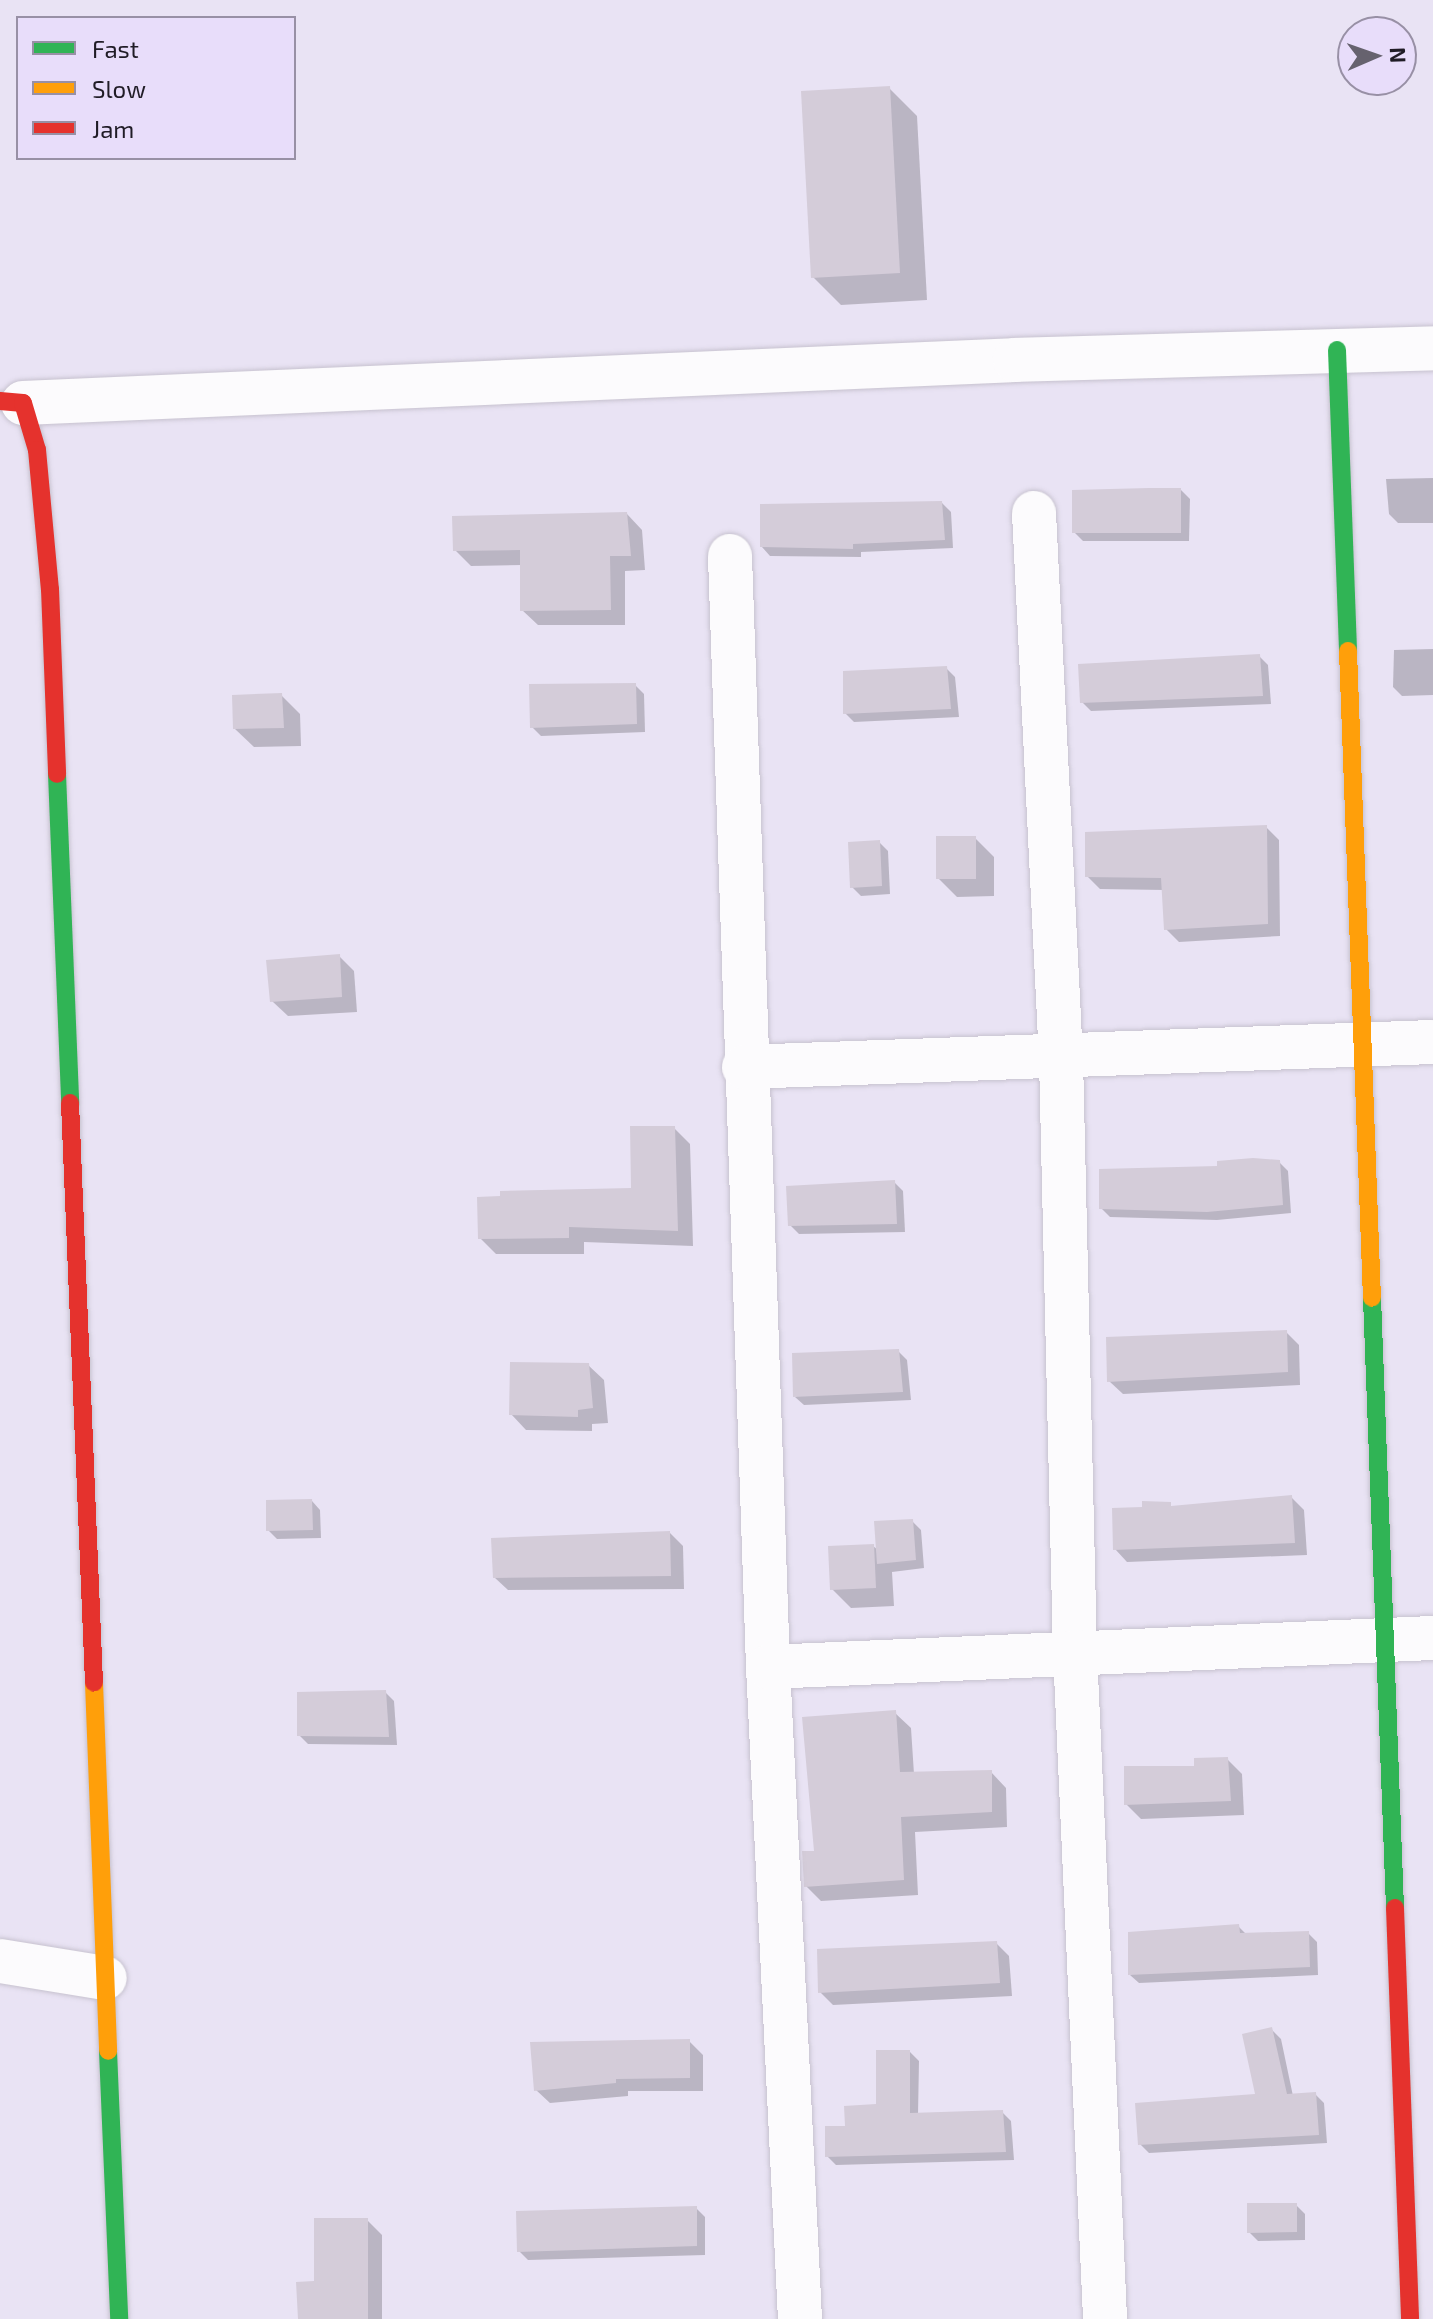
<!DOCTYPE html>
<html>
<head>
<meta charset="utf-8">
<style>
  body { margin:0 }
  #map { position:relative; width:1433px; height:2319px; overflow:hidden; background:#e9e3f4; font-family:"Exo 2",sans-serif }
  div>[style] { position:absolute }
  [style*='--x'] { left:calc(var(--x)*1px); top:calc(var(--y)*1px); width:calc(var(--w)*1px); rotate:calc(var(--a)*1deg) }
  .shadow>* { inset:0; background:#0003 }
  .building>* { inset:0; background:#d4ccd9 }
  .roads { filter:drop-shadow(0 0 2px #c7c2cf) drop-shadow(0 0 2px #c7c2cf) }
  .street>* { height:44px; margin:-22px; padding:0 22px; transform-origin:22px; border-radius:22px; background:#fcfbfd }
  .fast>* { height:18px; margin:-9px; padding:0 9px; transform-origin:9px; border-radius:9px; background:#30b455 }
  .slow>* { height:18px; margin:-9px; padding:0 9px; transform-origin:9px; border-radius:9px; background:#ff9f0a }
  .jam>* { height:18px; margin:-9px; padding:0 9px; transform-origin:9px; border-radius:9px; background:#e5322d }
  span { translate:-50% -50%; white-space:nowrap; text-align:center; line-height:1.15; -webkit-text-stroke:7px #e8ddfa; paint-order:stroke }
  .legend { position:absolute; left:16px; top:16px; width:280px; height:144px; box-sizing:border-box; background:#e8ddfa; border:2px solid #9890a5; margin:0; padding:10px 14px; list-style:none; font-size:24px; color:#201c26 }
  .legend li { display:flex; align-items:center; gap:16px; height:40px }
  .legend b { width:40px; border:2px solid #9890a5 }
  .north { position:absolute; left:1337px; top:16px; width:80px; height:80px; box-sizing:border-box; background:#e8ddfa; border:2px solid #9890a5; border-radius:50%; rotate:88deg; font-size:22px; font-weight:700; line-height:32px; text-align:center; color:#201c26 }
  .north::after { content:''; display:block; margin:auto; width:28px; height:36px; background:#66626e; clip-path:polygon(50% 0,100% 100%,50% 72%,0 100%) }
</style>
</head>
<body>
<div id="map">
  <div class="shadow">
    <div style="clip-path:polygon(889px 88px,917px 116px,927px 300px,841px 305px,813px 277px)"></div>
    <div style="clip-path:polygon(1433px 478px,1433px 523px,1398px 523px,1389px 514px,1386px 479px)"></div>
    <div style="clip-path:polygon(1181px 490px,1190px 499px,1189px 541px,1083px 541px,1074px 532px)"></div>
    <div style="clip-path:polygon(942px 503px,951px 512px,953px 548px,861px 552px,861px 557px,770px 556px,762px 547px)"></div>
    <div style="clip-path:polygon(627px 514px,642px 530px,645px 570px,625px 571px,625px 625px,538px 625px,522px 610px,522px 565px,471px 566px,455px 550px)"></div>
    <div style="clip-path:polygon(1433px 649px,1433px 695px,1402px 696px,1393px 687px,1394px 650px)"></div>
    <div style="clip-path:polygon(1259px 656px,1268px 665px,1271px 704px,1091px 711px,1082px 702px)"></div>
    <div style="clip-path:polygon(946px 668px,955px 677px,959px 717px,854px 722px,845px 713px)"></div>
    <div style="clip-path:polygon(635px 685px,644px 694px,645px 732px,541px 736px,532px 727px)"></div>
    <div style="clip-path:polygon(281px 695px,300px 714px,301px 746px,254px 747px,235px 729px)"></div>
    <div style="clip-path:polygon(1266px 827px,1279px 840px,1280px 936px,1179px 942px,1166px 929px,1164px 890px,1100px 889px,1087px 876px)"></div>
    <div style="clip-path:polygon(975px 838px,994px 857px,994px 896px,957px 897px,938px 878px)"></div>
    <div style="clip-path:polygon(879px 842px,888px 851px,890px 894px,861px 896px,852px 887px)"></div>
    <div style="clip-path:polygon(339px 956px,354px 971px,357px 1012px,288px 1016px,272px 1001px)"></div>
    <div style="clip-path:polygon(674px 1128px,690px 1144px,693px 1246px,584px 1242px,584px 1254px,496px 1254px,480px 1238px,633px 1190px)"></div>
    <div style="clip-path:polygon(1279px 1162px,1288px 1171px,1291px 1213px,1217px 1220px,1110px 1217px,1101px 1208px,1219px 1168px)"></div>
    <div style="clip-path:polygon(894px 1182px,903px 1191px,905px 1232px,799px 1234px,790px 1225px)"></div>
    <div style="clip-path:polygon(1286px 1332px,1299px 1345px,1300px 1385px,1123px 1394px,1109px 1381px)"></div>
    <div style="clip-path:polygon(898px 1351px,907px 1360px,911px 1400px,804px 1405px,795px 1397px)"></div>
    <div style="clip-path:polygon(588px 1365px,604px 1380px,608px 1423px,592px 1424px,592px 1431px,526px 1430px,511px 1414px)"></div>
    <div style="clip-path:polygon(1291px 1497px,1304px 1510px,1307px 1555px,1127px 1562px,1115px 1549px,1144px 1509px)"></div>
    <div style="clip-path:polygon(312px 1501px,320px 1510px,321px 1538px,277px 1539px,268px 1530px)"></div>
    <div style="clip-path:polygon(912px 1521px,921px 1530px,924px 1568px,892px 1572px,894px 1606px,851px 1608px,832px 1589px,873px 1546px,878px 1550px)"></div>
    <div style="clip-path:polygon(670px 1533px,683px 1546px,684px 1589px,508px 1590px,494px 1577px)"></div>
    <div style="clip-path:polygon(385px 1692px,394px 1701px,397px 1745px,308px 1744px,299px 1735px)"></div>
    <div style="clip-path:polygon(895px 1713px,911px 1728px,914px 1774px,991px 1772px,1006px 1788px,1007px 1827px,915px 1832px,918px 1895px,821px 1901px,806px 1886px,816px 1853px)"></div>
    <div style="clip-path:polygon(1227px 1759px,1242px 1774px,1244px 1815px,1141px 1819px,1126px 1804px,1196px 1768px)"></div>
    <div style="clip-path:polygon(1238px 1926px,1247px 1935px,1308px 1933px,1317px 1942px,1318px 1975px,1139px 1983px,1130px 1975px)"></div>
    <div style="clip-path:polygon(996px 1943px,1009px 1956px,1012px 1996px,833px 2005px,820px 1992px)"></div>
    <div style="clip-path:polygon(1272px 2030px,1281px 2039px,1293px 2096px,1315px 2094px,1324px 2103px,1327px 2143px,1149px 2153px,1140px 2144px,1258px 2096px)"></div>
    <div style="clip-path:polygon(689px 2041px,703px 2055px,703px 2091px,628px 2091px,628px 2096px,550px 2103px,536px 2090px)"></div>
    <div style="clip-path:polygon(910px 2052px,919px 2061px,918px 2115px,1002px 2112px,1011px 2121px,1014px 2160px,836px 2165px,827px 2156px,847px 2128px,879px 2106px)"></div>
    <div style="clip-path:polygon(1296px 2205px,1305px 2214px,1305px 2240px,1258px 2241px,1249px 2232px)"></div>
    <div style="clip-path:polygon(696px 2208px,705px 2217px,705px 2255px,528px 2260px,519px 2251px)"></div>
    <div style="clip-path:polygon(367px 2220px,382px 2235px,382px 2319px,300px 2319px)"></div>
  </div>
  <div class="building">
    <div style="clip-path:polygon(890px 86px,900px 273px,811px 278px,801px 91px)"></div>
    <div style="clip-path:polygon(1149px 488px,1181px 488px,1181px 533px,1072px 533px,1072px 490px)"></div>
    <div style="clip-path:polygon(942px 501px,945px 540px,853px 544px,853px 549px,760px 547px,760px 504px)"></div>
    <div style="clip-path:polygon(627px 512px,631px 556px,610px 556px,611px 610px,520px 611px,520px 550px,453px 551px,452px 516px)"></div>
    <div style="clip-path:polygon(1260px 654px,1263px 696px,1080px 703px,1078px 664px)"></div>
    <div style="clip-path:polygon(947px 666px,951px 709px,843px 714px,843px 671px)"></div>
    <div style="clip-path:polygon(636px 683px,637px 724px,530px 728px,529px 684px)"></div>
    <div style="clip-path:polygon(282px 693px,284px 728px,233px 729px,232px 695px)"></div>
    <div style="clip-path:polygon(1267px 825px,1268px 924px,1164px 930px,1161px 878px,1085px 877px,1085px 832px)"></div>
    <div style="clip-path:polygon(936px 836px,976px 836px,976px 879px,936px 879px)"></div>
    <div style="clip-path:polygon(880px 840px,882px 886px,850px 888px,848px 842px)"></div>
    <div style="clip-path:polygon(340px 954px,342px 997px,270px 1002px,266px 960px)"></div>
    <div style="clip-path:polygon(630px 1126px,675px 1126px,678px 1231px,569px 1227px,569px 1238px,478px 1239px,477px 1197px,500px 1196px,500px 1191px,631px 1188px)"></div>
    <div style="clip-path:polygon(1253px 1158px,1280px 1160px,1283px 1205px,1207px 1212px,1099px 1209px,1099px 1169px,1217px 1166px,1217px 1161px)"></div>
    <div style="clip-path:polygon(895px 1180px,897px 1224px,788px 1226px,786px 1186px)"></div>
    <div style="clip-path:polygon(1287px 1330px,1288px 1372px,1107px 1382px,1106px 1337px)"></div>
    <div style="clip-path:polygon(899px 1349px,903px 1392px,793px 1397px,792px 1353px)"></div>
    <div style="clip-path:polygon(510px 1362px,589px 1363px,593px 1408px,578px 1410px,578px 1417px,509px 1415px)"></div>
    <div style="clip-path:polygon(1292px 1495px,1295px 1543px,1113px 1550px,1112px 1508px,1142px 1507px,1142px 1501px,1171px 1502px,1171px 1506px)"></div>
    <div style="clip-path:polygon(312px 1499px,313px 1530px,266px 1531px,266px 1500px)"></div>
    <div style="clip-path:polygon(913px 1519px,916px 1560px,877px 1564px,874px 1521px)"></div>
    <div style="clip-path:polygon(670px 1531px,671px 1576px,493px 1578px,491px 1538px)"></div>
    <div style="clip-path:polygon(874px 1544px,876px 1588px,830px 1590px,828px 1546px)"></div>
    <div style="clip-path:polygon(386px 1690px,389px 1737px,297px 1736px,297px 1692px)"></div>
    <div style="clip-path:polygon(896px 1710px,900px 1772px,992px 1770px,992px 1812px,901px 1817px,904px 1880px,804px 1887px,802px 1851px,814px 1851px,802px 1717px)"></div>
    <div style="clip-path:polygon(1228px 1757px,1231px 1801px,1124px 1805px,1124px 1766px,1194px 1766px,1194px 1758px)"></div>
    <div style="clip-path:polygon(1239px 1924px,1240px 1933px,1309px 1931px,1310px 1967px,1128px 1975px,1128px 1932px)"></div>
    <div style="clip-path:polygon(997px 1941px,1000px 1983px,818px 1993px,817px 1949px)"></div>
    <div style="clip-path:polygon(1272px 2027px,1287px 2094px,1316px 2092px,1319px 2135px,1138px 2145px,1135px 2103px,1255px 2094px,1242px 2034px)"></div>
    <div style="clip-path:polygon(690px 2039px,690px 2078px,616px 2079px,616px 2083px,534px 2091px,530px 2042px)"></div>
    <div style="clip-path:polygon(876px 2050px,910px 2050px,910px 2113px,1003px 2110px,1006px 2152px,825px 2157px,825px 2126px,845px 2126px,844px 2106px,876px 2104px)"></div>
    <div style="clip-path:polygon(1247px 2203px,1297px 2203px,1297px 2232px,1247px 2233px)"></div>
    <div style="clip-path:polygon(697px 2206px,697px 2246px,517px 2252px,516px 2211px)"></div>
    <div style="clip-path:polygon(314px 2218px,368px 2218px,368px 2319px,298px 2319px,296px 2282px,314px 2281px)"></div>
  </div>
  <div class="roads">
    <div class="street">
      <div style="--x:23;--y:403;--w:993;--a:-2.48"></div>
      <div style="--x:1015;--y:360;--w:418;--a:-1.6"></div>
      <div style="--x:1034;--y:513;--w:547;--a:87.17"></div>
      <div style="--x:1061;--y:1059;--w:593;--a:88.65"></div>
      <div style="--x:1075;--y:1652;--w:668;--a:87.42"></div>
      <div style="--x:730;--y:556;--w:1112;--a:88.04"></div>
      <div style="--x:768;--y:1667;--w:653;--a:87.19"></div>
      <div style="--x:744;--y:1067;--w:689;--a:-2.08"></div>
      <div style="--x:768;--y:1667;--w:666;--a:-2.5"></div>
      <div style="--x:0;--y:1961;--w:106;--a:9.2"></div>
    </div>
    <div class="fast">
      <div style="--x:1337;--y:350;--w:301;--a:87.9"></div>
      <div style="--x:57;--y:774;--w:329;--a:87.7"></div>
      <div style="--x:1372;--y:1298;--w:610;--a:87.84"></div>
      <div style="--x:108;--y:2051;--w:268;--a:87.6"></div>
    </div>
    <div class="slow">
      <div style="--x:1348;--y:651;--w:647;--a:87.88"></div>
      <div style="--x:94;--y:1683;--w:368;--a:87.8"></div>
    </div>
    <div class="jam">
      <div style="--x:0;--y:401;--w:23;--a:5"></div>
      <div style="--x:23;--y:403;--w:49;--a:73.4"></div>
      <div style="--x:37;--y:450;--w:140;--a:84.7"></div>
      <div style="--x:50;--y:589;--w:185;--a:87.8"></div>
      <div style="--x:70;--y:1103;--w:580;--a:87.63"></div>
      <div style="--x:1395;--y:1908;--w:411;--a:87.9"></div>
    </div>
  </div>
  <ul class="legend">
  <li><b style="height:10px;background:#30b455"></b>Fast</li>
  <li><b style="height:10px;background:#ff9f0a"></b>Slow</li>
  <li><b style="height:10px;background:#e5322d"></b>Jam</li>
  </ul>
  <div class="north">N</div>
</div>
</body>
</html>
